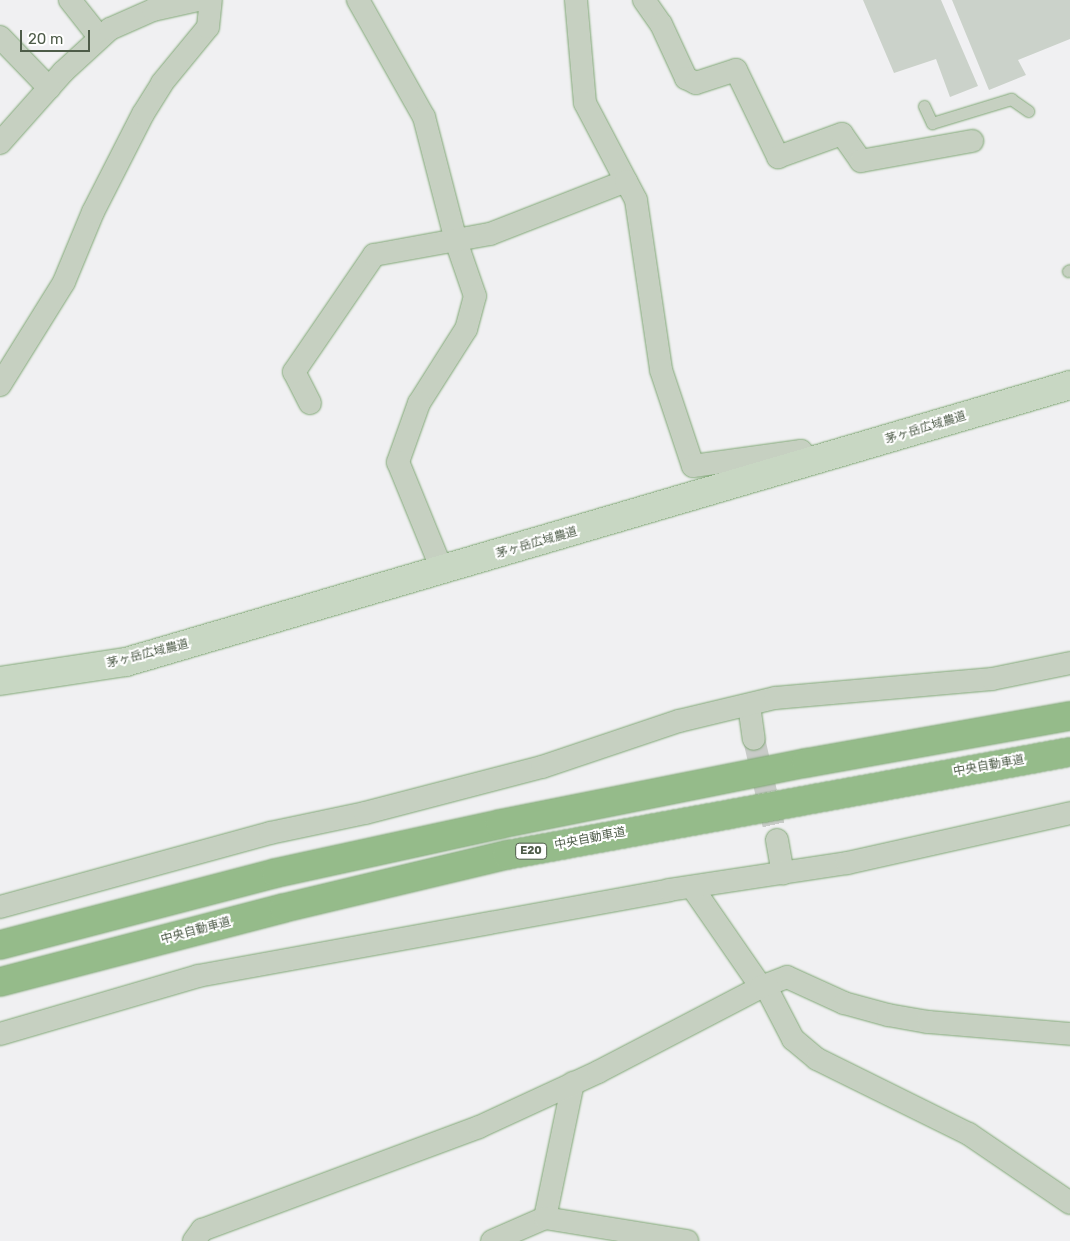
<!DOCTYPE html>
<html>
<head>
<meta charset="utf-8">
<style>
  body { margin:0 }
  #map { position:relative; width:1070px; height:1241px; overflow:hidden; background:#f0f0f2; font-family:Rubik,"Noto Sans JP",sans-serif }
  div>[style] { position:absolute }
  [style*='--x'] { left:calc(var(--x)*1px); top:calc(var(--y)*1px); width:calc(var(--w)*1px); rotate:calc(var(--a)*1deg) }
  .building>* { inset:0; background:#cbd2ca }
  .street-tunnel>* { height:22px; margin-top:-11px; transform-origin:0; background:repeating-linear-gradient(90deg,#c8cbc8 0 22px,transparent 0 33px) }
  .roads { filter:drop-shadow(0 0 1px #80a776) drop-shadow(0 0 1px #80a776) }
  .lane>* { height:11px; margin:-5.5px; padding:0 5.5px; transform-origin:5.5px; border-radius:5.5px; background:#c6d0c1 }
  .street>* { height:22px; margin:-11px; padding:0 11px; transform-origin:11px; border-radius:11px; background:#c6d0c1 }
  .secondary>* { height:28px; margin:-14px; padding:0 14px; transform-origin:14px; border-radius:14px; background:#c8d7c3 }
  .highway>* { height:28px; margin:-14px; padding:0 14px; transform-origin:14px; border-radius:14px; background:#95bb8a }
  span { translate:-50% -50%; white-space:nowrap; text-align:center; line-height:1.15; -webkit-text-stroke:4px #fff; paint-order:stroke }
  .shield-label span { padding:1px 4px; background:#fff; border:1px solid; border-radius:4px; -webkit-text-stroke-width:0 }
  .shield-label { font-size:11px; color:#4e5c49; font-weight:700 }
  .street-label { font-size:12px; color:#4e5c49 }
  .scale { position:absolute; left:20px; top:30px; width:70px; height:22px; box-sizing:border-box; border:2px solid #4e5c49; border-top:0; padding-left:6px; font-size:15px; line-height:18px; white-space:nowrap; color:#4e5c49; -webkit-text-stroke:4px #fff; paint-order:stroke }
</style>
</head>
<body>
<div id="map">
  <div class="building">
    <div style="clip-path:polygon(863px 0,941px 0,978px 86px,950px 97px,936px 59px,894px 73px)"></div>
    <div style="clip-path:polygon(952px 0,1070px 0,1070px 39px,1018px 60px,1026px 75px,989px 90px)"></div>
  </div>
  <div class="street-tunnel">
    <div style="--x:754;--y:739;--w:104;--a:77.2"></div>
  </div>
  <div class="roads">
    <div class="lane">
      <div style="--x:924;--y:106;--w:19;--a:65"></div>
      <div style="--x:932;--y:123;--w:83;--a:-16.9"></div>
      <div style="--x:1011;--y:99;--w:21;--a:35"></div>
      <div style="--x:1068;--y:271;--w:2;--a:-27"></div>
    </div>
    <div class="street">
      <div style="--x:70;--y:0;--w:48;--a:51.7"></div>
      <div style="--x:358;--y:0;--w:134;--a:60.6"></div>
      <div style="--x:424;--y:117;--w:128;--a:75.5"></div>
      <div style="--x:456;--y:241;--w:58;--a:70.9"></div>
      <div style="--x:475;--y:296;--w:34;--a:105"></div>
      <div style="--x:466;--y:329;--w:88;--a:122.4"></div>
      <div style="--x:419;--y:403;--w:63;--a:109.6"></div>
      <div style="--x:398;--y:462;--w:117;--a:67.8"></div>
      <div style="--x:576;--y:0;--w:103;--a:85"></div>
      <div style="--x:585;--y:103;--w:88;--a:62.3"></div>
      <div style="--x:644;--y:0;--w:29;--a:55"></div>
      <div style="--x:661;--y:24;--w:60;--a:65.2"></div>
      <div style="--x:686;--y:78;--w:11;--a:27"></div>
      <div style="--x:696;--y:83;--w:42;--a:-18"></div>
      <div style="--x:736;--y:70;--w:97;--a:64.2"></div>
      <div style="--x:778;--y:157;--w:68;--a:-19.8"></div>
      <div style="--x:842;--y:134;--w:33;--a:55"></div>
      <div style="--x:861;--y:161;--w:113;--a:-10.2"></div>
      <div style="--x:0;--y:37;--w:71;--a:46.1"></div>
      <div style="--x:0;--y:143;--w:95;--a:-48.4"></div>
      <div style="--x:63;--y:72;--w:64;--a:-42.5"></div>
      <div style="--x:110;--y:29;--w:47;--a:-23.8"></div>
      <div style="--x:153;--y:10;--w:46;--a:-12.5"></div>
      <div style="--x:0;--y:385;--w:121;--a:-58.1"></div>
      <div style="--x:64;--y:282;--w:76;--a:-67.5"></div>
      <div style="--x:93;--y:212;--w:110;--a:-63"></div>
      <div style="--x:143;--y:114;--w:36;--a:-58"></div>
      <div style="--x:162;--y:83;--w:72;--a:-50.6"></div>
      <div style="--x:208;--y:27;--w:27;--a:-84"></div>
      <div style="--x:310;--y:403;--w:35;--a:-117"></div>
      <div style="--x:294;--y:372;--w:142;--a:-55.6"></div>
      <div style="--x:374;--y:255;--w:118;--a:-10.3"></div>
      <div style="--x:490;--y:234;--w:146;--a:-21.3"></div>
      <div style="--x:626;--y:181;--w:21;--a:62"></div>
      <div style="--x:636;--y:200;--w:172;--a:81.6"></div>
      <div style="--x:661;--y:370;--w:101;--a:71.6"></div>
      <div style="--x:693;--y:466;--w:109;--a:-7.9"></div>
      <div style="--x:801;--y:451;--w:14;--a:56"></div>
      <div style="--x:749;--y:705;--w:34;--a:82"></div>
      <div style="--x:777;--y:840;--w:34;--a:80"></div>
      <div style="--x:692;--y:887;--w:121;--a:55.4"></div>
      <div style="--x:0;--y:907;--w:280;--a:-15.3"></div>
      <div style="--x:270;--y:833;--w:97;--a:-11.9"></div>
      <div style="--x:365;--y:813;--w:183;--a:-14.6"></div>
      <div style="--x:542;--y:767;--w:145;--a:-18.6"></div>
      <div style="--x:679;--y:721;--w:99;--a:-13.5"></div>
      <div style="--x:775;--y:698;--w:218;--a:-5"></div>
      <div style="--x:992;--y:679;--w:80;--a:-11.6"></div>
      <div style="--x:765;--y:985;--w:61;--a:62.6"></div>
      <div style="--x:793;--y:1039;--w:31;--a:40"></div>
      <div style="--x:817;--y:1059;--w:169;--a:26.3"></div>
      <div style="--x:969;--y:1134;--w:122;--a:34.3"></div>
      <div style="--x:0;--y:1034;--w:206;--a:-16.3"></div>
      <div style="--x:198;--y:976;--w:479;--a:-10.3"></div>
      <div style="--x:669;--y:890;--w:180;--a:-8.6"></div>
      <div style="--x:847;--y:863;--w:229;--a:-12.6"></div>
      <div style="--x:545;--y:1218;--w:138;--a:-78.3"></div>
      <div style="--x:194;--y:1241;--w:14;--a:-54"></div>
      <div style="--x:202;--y:1230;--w:296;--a:-20.4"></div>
      <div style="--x:479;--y:1127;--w:131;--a:-24.8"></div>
      <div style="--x:598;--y:1072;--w:184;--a:-27.5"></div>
      <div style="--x:761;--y:987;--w:28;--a:-21"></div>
      <div style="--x:787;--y:977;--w:63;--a:24.5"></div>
      <div style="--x:844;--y:1003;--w:46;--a:15.3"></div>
      <div style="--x:888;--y:1015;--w:41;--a:9.9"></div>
      <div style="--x:928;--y:1022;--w:143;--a:4.8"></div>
      <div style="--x:492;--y:1241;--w:58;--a:-23.5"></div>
      <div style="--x:545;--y:1218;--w:144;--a:9.2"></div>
    </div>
    <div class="secondary">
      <div style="--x:0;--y:681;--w:127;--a:-8.6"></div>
      <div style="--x:126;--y:662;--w:984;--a:-16.35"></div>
    </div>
    <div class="highway">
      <div style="--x:0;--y:945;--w:285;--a:-14.6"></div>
      <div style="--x:276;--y:873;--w:229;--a:-12.3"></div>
      <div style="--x:500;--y:824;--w:312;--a:-11.3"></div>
      <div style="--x:806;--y:763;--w:268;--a:-10.1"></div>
      <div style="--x:0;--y:982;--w:293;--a:-14.6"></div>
      <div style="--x:284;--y:908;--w:229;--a:-13.4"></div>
      <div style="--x:507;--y:855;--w:572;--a:-10.37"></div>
    </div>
  </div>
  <div class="shield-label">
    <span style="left:531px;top:851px">E20</span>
  </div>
  <div class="street-label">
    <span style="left:926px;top:428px;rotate:-17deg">茅ヶ岳広域農道</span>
    <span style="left:537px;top:543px;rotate:-16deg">茅ヶ岳広域農道</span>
    <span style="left:148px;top:654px;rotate:-14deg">茅ヶ岳広域農道</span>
    <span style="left:989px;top:766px;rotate:-10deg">中央自動車道</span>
    <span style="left:590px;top:839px;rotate:-11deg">中央自動車道</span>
    <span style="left:196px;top:931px;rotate:-15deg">中央自動車道</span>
  </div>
  <div class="scale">20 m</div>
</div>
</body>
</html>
